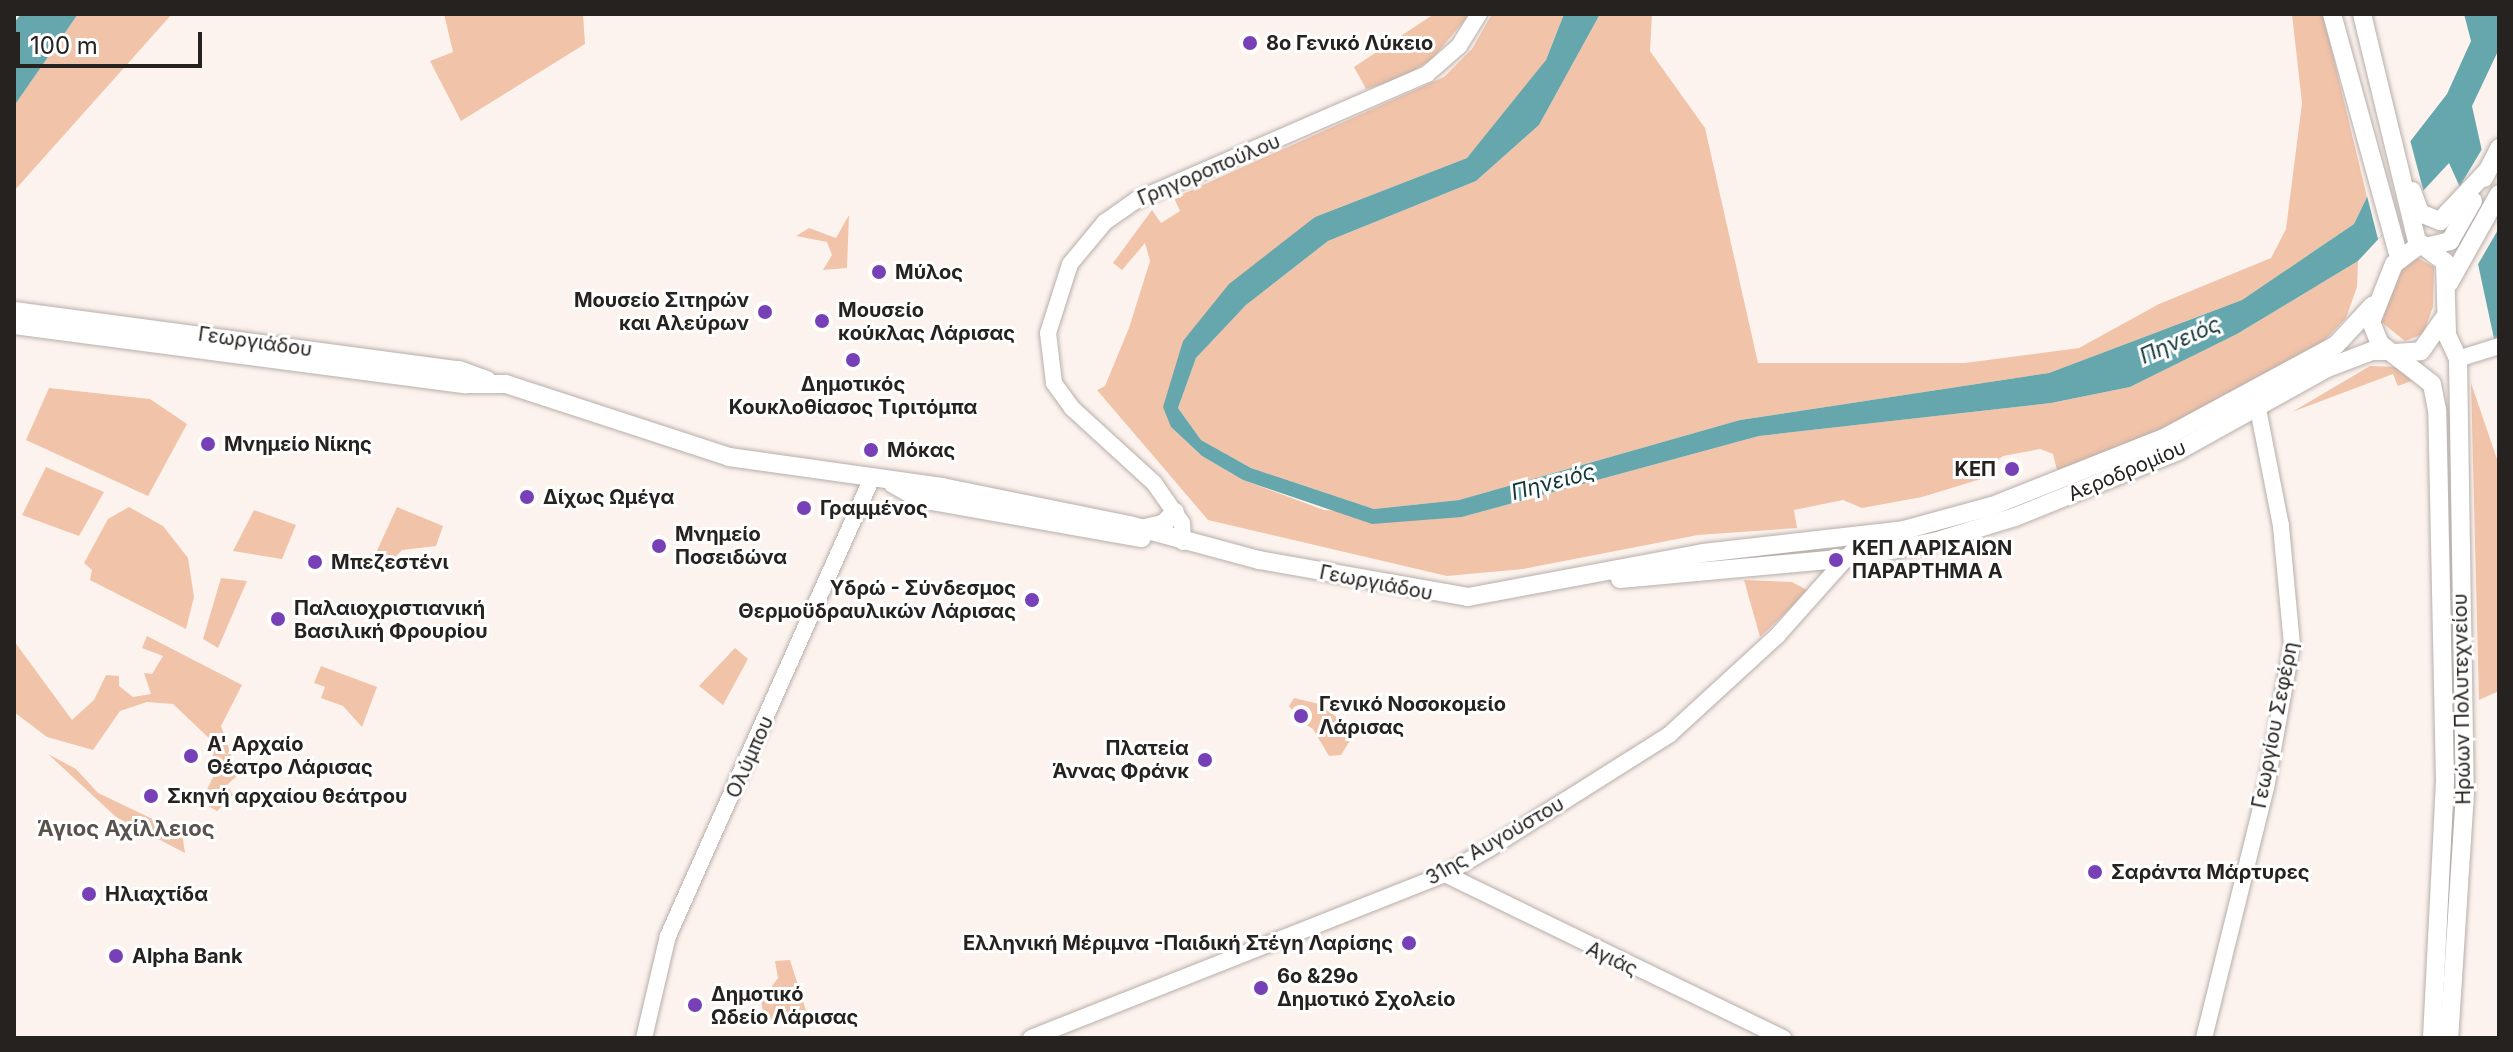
<!DOCTYPE html>
<html>
<head>
<meta charset="utf-8">
<style>
  body { margin:0 }
  #map { position:relative; width:2513px; height:1052px; overflow:hidden; background:#fdf3ee; font-family:Inter,sans-serif }
  div>[style] { position:absolute }
  [style*='--x'] { left:calc(var(--x)*1px); top:calc(var(--y)*1px); width:calc(var(--w)*1px); rotate:calc(var(--a)*1deg) }
  .green>* { inset:0; background:#f1c3a9 }
  .water>* { inset:0; background:#66a7ae }
  .pier>* { inset:0; background:#fdf3ee }
  .roads { filter:drop-shadow(0 0 2px #b7aeaa) drop-shadow(0 0 2px #b7aeaa) }
  .secondary>* { height:16px; margin:-8px; padding:0 8px; transform-origin:8px; border-radius:8px; background:#fff }
  .primary>* { height:18px; margin:-9px; padding:0 9px; transform-origin:9px; border-radius:9px; background:#fff }
  .dots>* { width:22px; height:22px; translate:-50% -50%; box-sizing:border-box; border:4px solid #fff; border-radius:50% }
  span { translate:-50% -50%; white-space:nowrap; text-align:center; line-height:1.15; -webkit-text-stroke:6px #fff; paint-order:stroke }
  .poi-label { font-size:20px; color:#252220; font-weight:700 }
  .left { translate:0 -50%; text-align:left }
  .right { translate:-100% -50%; text-align:right }
  .street-label { font-size:20px; color:#252220 }
  .water-label { font-size:22px; color:#16373a; font-style:italic }
  .neighbourhood-label { font-size:22px; color:#59524d; font-weight:700 }
  .frame { position:absolute; inset:0; border:16px solid #252220; pointer-events:none }
  .scale { position:absolute; left:16px; top:32px; width:186px; height:36px; box-sizing:border-box; border:4px solid #252220; border-top:0; padding-left:10px; font-size:24px; line-height:28px; white-space:nowrap; color:#252220; -webkit-text-stroke:6px #fff; paint-order:stroke }
</style>
</head>
<body>
<div id="map">
  <div class="green">
    <div style="clip-path:polygon(78px 14px,172px 14px,14px 191px,14px 106px)"></div>
    <div style="clip-path:polygon(444px 14px,583px 14px,585px 44px,461px 121px,430px 61px,453px 52px)"></div>
    <div style="clip-path:polygon(1434px 14px,1470px 14px,1432px 59px,1400px 79px,1366px 89px,1354px 67px)"></div>
    <div style="clip-path:polygon(1492px 14px,1564px 14px,1546px 60px,1506px 117px,1467px 158px,1315px 217px,1183px 341px,1171px 427px,1202px 456px,1243px 480px,1324px 510px,1462px 517px,1759px 436px,2051px 403px,2130px 387px,2237px 334px,2358px 261px,2357px 287px,2346px 318px,2323px 342px,2167px 427px,2057px 470px,2053px 454px,2040px 449px,2003px 456px,1992px 464px,1994px 475px,1922px 497px,1862px 508px,1843px 500px,1794px 510px,1797px 528px,1698px 535px,1523px 569px,1447px 576px,1208px 520px,1097px 390px,1105px 386px,1129px 328px,1150px 261px,1145px 243px,1122px 270px,1113px 263px,1152px 210px,1161px 223px,1180px 211px,1174px 198px,1444px 77px,1472px 49px)"></div>
    <div style="clip-path:polygon(1600px 14px,1652px 14px,1650px 51px,1705px 128px,1758px 363px,1965px 363px,2079px 348px,2159px 304px,2271px 258px,2286px 229px,2302px 103px,2292px 14px,2323px 14px,2367px 197px,2354px 224px,2242px 300px,2049px 373px,1740px 420px,1459px 500px,1374px 509px,1251px 468px,1201px 440px,1178px 408px,1196px 358px,1246px 305px,1328px 241px,1476px 181px,1539px 125px)"></div>
    <div style="clip-path:polygon(849px 215px,847px 268px,823px 270px,832px 255px,827px 242px,796px 236px,809px 228px,836px 238px)"></div>
    <div style="clip-path:polygon(2416px 257px,2434px 267px,2433px 307px,2423px 334px,2405px 341px,2380px 321px,2402px 267px)"></div>
    <div style="clip-path:polygon(2370px 366px,2398px 367px,2417px 379px,2398px 386px,2393px 374px,2292px 412px)"></div>
    <div style="clip-path:polygon(2471px 383px,2499px 465px,2499px 691px,2479px 700px)"></div>
    <div style="clip-path:polygon(49px 388px,150px 399px,187px 424px,148px 496px,26px 440px)"></div>
    <div style="clip-path:polygon(46px 467px,104px 492px,79px 536px,22px 515px)"></div>
    <div style="clip-path:polygon(129px 507px,163px 526px,188px 558px,194px 597px,186px 629px,90px 580px,92px 570px,84px 563px,108px 519px)"></div>
    <div style="clip-path:polygon(397px 507px,443px 526px,436px 546px,402px 550px,391px 561px,375px 555px)"></div>
    <div style="clip-path:polygon(254px 510px,296px 525px,282px 559px,233px 551px)"></div>
    <div style="clip-path:polygon(221px 578px,247px 581px,218px 648px,203px 639px)"></div>
    <div style="clip-path:polygon(1744px 580px,1792px 582px,1809px 591px,1760px 637px)"></div>
    <div style="clip-path:polygon(147px 636px,242px 685px,221px 726px,238px 775px,227px 785px,233px 795px,217px 811px,201px 802px,215px 773px,211px 740px,173px 704px,147px 702px,120px 711px,93px 750px,47px 737px,14px 712px,14px 641px,72px 720px,94px 700px,106px 675px,119px 676px,119px 686px,133px 697px,151px 694px,144px 673px,152px 674px,163px 656px,142px 648px)"></div>
    <div style="clip-path:polygon(735px 648px,748px 659px,723px 705px,699px 686px)"></div>
    <div style="clip-path:polygon(321px 666px,377px 687px,362px 727px,343px 706px,321px 698px,325px 687px,314px 683px)"></div>
    <div style="clip-path:polygon(1294px 698px,1319px 704px,1347px 725px,1351px 739px,1341px 755px,1329px 756px,1313px 729px,1300px 721px,1289px 706px)"></div>
    <div style="clip-path:polygon(48px 754px,76px 769px,98px 793px,182px 833px,185px 853px,116px 817px)"></div>
    <div style="clip-path:polygon(790px 960px,809px 1020px,784px 1027px,779px 1016px,765px 1022px,761px 1001px,778px 978px,775px 961px)"></div>
  </div>
  <div class="water">
    <div style="clip-path:polygon(21px 14px,78px 14px,14px 106px,14px 23px)"></div>
    <div style="clip-path:polygon(1564px 14px,1600px 14px,1539px 125px,1476px 181px,1328px 241px,1246px 305px,1196px 358px,1178px 408px,1201px 440px,1251px 468px,1374px 509px,1459px 500px,1740px 420px,2049px 373px,2242px 300px,2354px 224px,2367px 197px,2447px 94px,2471px 41px,2464px 14px,2499px 14px,2499px 49px,2472px 106px,2499px 228px,2499px 362px,2463px 194px,2449px 163px,2358px 261px,2237px 334px,2130px 387px,2051px 403px,1759px 436px,1462px 517px,1372px 524px,1243px 480px,1202px 456px,1171px 427px,1163px 407px,1183px 341px,1229px 284px,1315px 217px,1467px 158px,1546px 60px)"></div>
  </div>
  <div class="pier">
    <div style="clip-path:polygon(2409px 136px,2424px 193px,2378px 239px,2366px 192px)"></div>
    <div style="clip-path:polygon(2485px 144px,2499px 228px,2473px 273px,2457px 191px)"></div>
  </div>
  <div class="roads">
    <div class="secondary">
      <div style="--x:2458;--y:359;--w:43;--a:-17.6"></div>
      <div style="--x:1183;--y:542;--w:19;--a:-93"></div>
      <div style="--x:1182;--y:523;--w:49;--a:-125"></div>
      <div style="--x:1154;--y:483;--w:111;--a:-137.6"></div>
      <div style="--x:1072;--y:408;--w:31;--a:-126"></div>
      <div style="--x:1054;--y:383;--w:50;--a:-96.8"></div>
      <div style="--x:1048;--y:333;--w:72;--a:-72.3"></div>
      <div style="--x:1070;--y:264;--w:55;--a:-50.2"></div>
      <div style="--x:1105;--y:222;--w:39;--a:-35"></div>
      <div style="--x:1137;--y:200;--w:316;--a:-23.5"></div>
      <div style="--x:1427;--y:74;--w:43;--a:-41.2"></div>
      <div style="--x:1459;--y:46;--w:38;--a:-58"></div>
      <div style="--x:1445;--y:874;--w:376;--a:25.9"></div>
      <div style="--x:644;--y:1038;--w:105;--a:-76.8"></div>
      <div style="--x:668;--y:936;--w:499;--a:-66"></div>
      <div style="--x:1031;--y:1038;--w:445;--a:-21.6"></div>
      <div style="--x:1445;--y:874;--w:52;--a:-30"></div>
      <div style="--x:1490;--y:848;--w:213;--a:-32.3"></div>
      <div style="--x:1670;--y:734;--w:145;--a:-42.5"></div>
      <div style="--x:1777;--y:636;--w:137;--a:-48.3"></div>
      <div style="--x:2204;--y:1038;--w:258;--a:-76.1"></div>
      <div style="--x:2266;--y:788;--w:145;--a:-79.7"></div>
      <div style="--x:2292;--y:645;--w:120;--a:-95.3"></div>
      <div style="--x:2281;--y:526;--w:119;--a:-101.1"></div>
    </div>
    <div class="primary">
      <div style="--x:2332;--y:14;--w:253;--a:74.6"></div>
      <div style="--x:2362;--y:14;--w:238;--a:76.4"></div>
      <div style="--x:2484;--y:178;--w:34;--a:-63"></div>
      <div style="--x:2412;--y:191;--w:23;--a:70"></div>
      <div style="--x:2420;--y:213;--w:22;--a:22"></div>
      <div style="--x:2440;--y:221;--w:70;--a:-46.7"></div>
      <div style="--x:2430;--y:246;--w:21;--a:-14"></div>
      <div style="--x:2450;--y:241;--w:46;--a:-60.1"></div>
      <div style="--x:2449;--y:283;--w:102;--a:-60.7"></div>
      <div style="--x:14;--y:311;--w:449;--a:7.6"></div>
      <div style="--x:459;--y:370;--w:30;--a:20"></div>
      <div style="--x:14;--y:325;--w:455;--a:7.5"></div>
      <div style="--x:465;--y:384;--w:41;--a:0"></div>
      <div style="--x:506;--y:384;--w:235;--a:18.1"></div>
      <div style="--x:729;--y:457;--w:215;--a:8"></div>
      <div style="--x:942;--y:487;--w:191;--a:11.5"></div>
      <div style="--x:1129;--y:525;--w:135;--a:15.1"></div>
      <div style="--x:1259;--y:560;--w:212;--a:10"></div>
      <div style="--x:1468;--y:597;--w:239;--a:-10.6"></div>
      <div style="--x:1703;--y:553;--w:202;--a:-6.5"></div>
      <div style="--x:1904;--y:530;--w:91;--a:-15.3"></div>
      <div style="--x:1992;--y:506;--w:187;--a:-21.6"></div>
      <div style="--x:2166;--y:437;--w:193;--a:-28.4"></div>
      <div style="--x:2336;--y:345;--w:54;--a:-47.2"></div>
      <div style="--x:2395;--y:353;--w:26;--a:-4"></div>
      <div style="--x:2421;--y:351;--w:42;--a:-54.8"></div>
      <div style="--x:893;--y:484;--w:31;--a:29"></div>
      <div style="--x:920;--y:499;--w:225;--a:10"></div>
      <div style="--x:1141;--y:529;--w:23;--a:-13"></div>
      <div style="--x:1163;--y:524;--w:17;--a:-45"></div>
      <div style="--x:1620;--y:579;--w:231;--a:-5.2"></div>
      <div style="--x:1850;--y:558;--w:86;--a:-10.8"></div>
      <div style="--x:1934;--y:542;--w:85;--a:-17.2"></div>
      <div style="--x:2015;--y:517;--w:176;--a:-22"></div>
      <div style="--x:2178;--y:451;--w:171;--a:-29.1"></div>
      <div style="--x:2327;--y:368;--w:48;--a:-20.7"></div>
      <div style="--x:2372;--y:351;--w:17;--a:0"></div>
      <div style="--x:2432;--y:1038;--w:257;--a:-87.1"></div>
      <div style="--x:2445;--y:781;--w:371;--a:-91.2"></div>
      <div style="--x:2437;--y:410;--w:26;--a:-101"></div>
      <div style="--x:2432;--y:384;--w:66;--a:-142.4"></div>
      <div style="--x:2380;--y:344;--w:24;--a:-112"></div>
      <div style="--x:2371;--y:322;--w:62;--a:-68.4"></div>
      <div style="--x:2394;--y:264;--w:34;--a:-37"></div>
      <div style="--x:2421;--y:244;--w:30;--a:37"></div>
      <div style="--x:2445;--y:262;--w:73;--a:88.4"></div>
      <div style="--x:2447;--y:335;--w:26;--a:65"></div>
      <div style="--x:2458;--y:359;--w:434;--a:89.1"></div>
      <div style="--x:2465;--y:793;--w:246;--a:93.7"></div>
    </div>
  </div>
  <div class="dots">
    <div style="left:1250px;top:43px;background:#7840b7"></div>
    <div style="left:879px;top:272px;background:#7840b7"></div>
    <div style="left:765px;top:312px;background:#7840b7"></div>
    <div style="left:822px;top:321px;background:#7840b7"></div>
    <div style="left:853px;top:360px;background:#7840b7"></div>
    <div style="left:208px;top:444px;background:#7840b7"></div>
    <div style="left:871px;top:450px;background:#7840b7"></div>
    <div style="left:2012px;top:469px;background:#7840b7"></div>
    <div style="left:527px;top:497px;background:#7840b7"></div>
    <div style="left:804px;top:508px;background:#7840b7"></div>
    <div style="left:659px;top:546px;background:#7840b7"></div>
    <div style="left:1836px;top:560px;background:#7840b7"></div>
    <div style="left:315px;top:562px;background:#7840b7"></div>
    <div style="left:1032px;top:600px;background:#7840b7"></div>
    <div style="left:278px;top:619px;background:#7840b7"></div>
    <div style="left:1301px;top:716px;background:#7840b7"></div>
    <div style="left:191px;top:756px;background:#7840b7"></div>
    <div style="left:1205px;top:760px;background:#7840b7"></div>
    <div style="left:151px;top:796px;background:#7840b7"></div>
    <div style="left:2095px;top:872px;background:#7840b7"></div>
    <div style="left:89px;top:894px;background:#7840b7"></div>
    <div style="left:1409px;top:943px;background:#7840b7"></div>
    <div style="left:116px;top:956px;background:#7840b7"></div>
    <div style="left:1261px;top:988px;background:#7840b7"></div>
    <div style="left:695px;top:1005px;background:#7840b7"></div>
  </div>
  <div class="poi-label">
    <span class="left" style="left:1266px;top:43px">8ο Γενικό Λύκειο</span>
    <span class="left" style="left:895px;top:272px">Μύλος</span>
    <span class="right" style="left:749px;top:312px">Μουσείο Σιτηρών<br>και Αλεύρων</span>
    <span class="left" style="left:838px;top:322px">Μουσείο<br>κούκλας Λάρισας</span>
    <span style="left:853px;top:396px">Δημοτικός<br>Κουκλοθίασος Τιριτόμπα</span>
    <span class="left" style="left:224px;top:444px">Μνημείο Νίκης</span>
    <span class="left" style="left:887px;top:450px">Μόκας</span>
    <span class="right" style="left:1996px;top:469px">ΚΕΠ</span>
    <span class="left" style="left:543px;top:497px">Δίχως Ωμέγα</span>
    <span class="left" style="left:820px;top:508px">Γραμμένος</span>
    <span class="left" style="left:675px;top:546px">Μνημείο<br>Ποσειδώνα</span>
    <span class="left" style="left:1852px;top:560px">ΚΕΠ ΛΑΡΙΣΑΙΩΝ<br>ΠΑΡΑΡΤΗΜΑ A</span>
    <span class="left" style="left:331px;top:562px">Μπεζεστένι</span>
    <span class="right" style="left:1016px;top:600px">Υδρώ - Σύνδεσμος<br>Θερμοϋδραυλικών Λάρισας</span>
    <span class="left" style="left:294px;top:620px">Παλαιοχριστιανική<br>Βασιλική Φρουρίου</span>
    <span class="left" style="left:1319px;top:716px">Γενικό Νοσοκομείο<br>Λάρισας</span>
    <span class="left" style="left:207px;top:756px">Α' Αρχαίο<br>Θέατρο Λάρισας</span>
    <span class="right" style="left:1189px;top:760px">Πλατεία<br>Άννας Φράνκ</span>
    <span class="left" style="left:167px;top:796px">Σκηνή αρχαίου θεάτρου</span>
    <span class="left" style="left:2111px;top:872px">Σαράντα Μάρτυρες</span>
    <span class="left" style="left:105px;top:894px">Ηλιαχτίδα</span>
    <span class="right" style="left:1393px;top:943px">Ελληνική Μέριμνα -Παιδική Στέγη Λαρίσης</span>
    <span class="left" style="left:132px;top:956px">Alpha Bank</span>
    <span class="left" style="left:1277px;top:988px">6ο &amp;29ο<br>Δημοτικό Σχολείο</span>
    <span class="left" style="left:711px;top:1006px">Δημοτικό<br>Ωδείο Λάρισας</span>
  </div>
  <div class="street-label">
    <span style="left:1209px;top:170px;rotate:-23deg">Γρηγοροπούλου</span>
    <span style="left:255px;top:342px;rotate:8deg">Γεωργιάδου</span>
    <span style="left:2127px;top:471px;rotate:-23deg">Αεροδρομίου</span>
    <span style="left:1376px;top:583px;rotate:11deg">Γεωργιάδου</span>
    <span style="left:2462px;top:699px;rotate:-91deg">Ηρώων Πολυτεχνείου</span>
    <span style="left:2275px;top:725px;rotate:-79deg">Γεωργίου Σεφέρη</span>
    <span style="left:750px;top:757px;rotate:-66deg">Ολύμπου</span>
    <span style="left:1495px;top:841px;rotate:-30deg">31ης Αυγούστου</span>
    <span style="left:1612px;top:959px;rotate:25deg">Αγιάς</span>
  </div>
  <div class="water-label">
    <span style="left:2180px;top:340px;rotate:-24deg">Πηνειός</span>
    <span style="left:1553px;top:482px;rotate:-15deg">Πηνειός</span>
  </div>
  <div class="neighbourhood-label">
    <span style="left:126px;top:829px">Άγιος Αχίλλειος</span>
  </div>
  <div class="frame"></div>
  <div class="scale">100 m</div>
</div>
</body>
</html>
